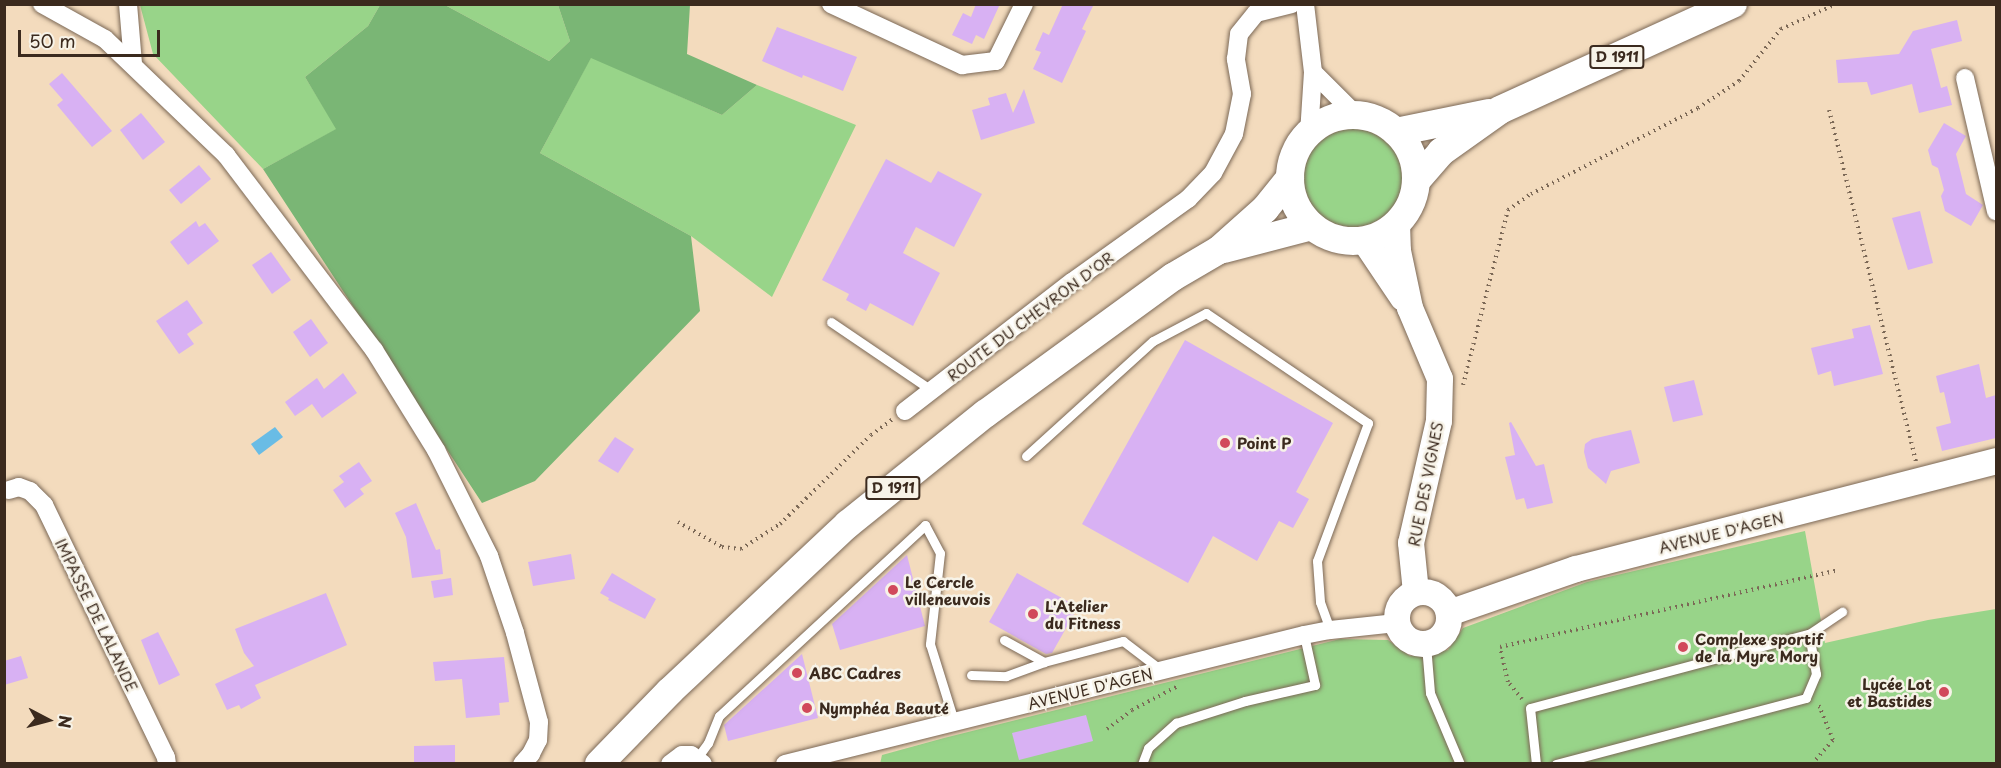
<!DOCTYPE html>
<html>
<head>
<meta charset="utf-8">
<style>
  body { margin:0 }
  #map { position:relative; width:2001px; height:768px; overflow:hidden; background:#f3dbbd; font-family:"Playpen Sans",sans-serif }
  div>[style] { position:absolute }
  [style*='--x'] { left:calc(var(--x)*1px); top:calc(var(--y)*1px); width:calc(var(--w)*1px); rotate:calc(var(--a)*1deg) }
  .green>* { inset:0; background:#98d489 }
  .round { border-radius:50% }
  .forest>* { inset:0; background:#7ab675 }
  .water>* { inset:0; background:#69bce5 }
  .building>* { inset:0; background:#d8b1f3 }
  .path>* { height:4px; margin-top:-2px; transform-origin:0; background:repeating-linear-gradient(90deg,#7b6856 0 1.5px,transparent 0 6px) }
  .roads { filter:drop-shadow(0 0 2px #7b6856) drop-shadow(0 0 2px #7b6856) }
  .service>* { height:9px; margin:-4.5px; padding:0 4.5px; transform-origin:4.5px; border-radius:4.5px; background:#fff }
  .minor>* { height:18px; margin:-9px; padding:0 9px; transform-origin:9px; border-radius:9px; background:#fff }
  .secondary>* { height:26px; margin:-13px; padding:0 13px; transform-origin:13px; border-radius:13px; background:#fff }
  .secondary>.ring { margin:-13px; padding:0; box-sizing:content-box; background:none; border:26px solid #fff; border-radius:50% }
  .primary>* { height:28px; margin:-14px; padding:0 14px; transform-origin:14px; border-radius:14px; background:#fff }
  .primary>.ring { margin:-14px; padding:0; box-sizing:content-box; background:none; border:28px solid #fff; border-radius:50% }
  .dots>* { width:16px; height:16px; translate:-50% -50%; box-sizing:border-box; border:3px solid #f7f3e8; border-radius:50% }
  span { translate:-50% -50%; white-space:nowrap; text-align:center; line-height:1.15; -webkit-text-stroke:5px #f7f3e8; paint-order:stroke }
  .shield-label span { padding:2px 4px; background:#f7f3e8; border:2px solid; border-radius:4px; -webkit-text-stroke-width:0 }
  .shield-label { font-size:14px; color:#3b2a1e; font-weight:700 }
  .street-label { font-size:15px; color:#3b2a1e }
  .poi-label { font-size:15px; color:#3b2a1e; font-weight:700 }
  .left { translate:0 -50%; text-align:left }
  .right { translate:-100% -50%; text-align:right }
  .frame { position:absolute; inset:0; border:6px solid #3b2a1e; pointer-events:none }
  .north { position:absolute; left:18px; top:690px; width:60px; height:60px; -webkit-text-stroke:4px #f7f3e8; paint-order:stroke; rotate:96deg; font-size:16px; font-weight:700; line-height:24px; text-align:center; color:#3b2a1e }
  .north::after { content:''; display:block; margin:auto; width:21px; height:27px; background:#3b2a1e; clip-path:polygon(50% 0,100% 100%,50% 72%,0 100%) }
  .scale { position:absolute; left:18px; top:30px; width:142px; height:27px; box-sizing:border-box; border:3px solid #3b2a1e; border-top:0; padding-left:8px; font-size:18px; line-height:21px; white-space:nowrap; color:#3b2a1e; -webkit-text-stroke:4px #f7f3e8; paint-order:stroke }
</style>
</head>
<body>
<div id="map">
  <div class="green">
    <div style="clip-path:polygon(140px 5px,380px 5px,368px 26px,305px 77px,337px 129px,263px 169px,153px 54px)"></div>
    <div style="clip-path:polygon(445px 5px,558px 5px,570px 41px,549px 61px)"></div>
    <div style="clip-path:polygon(591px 57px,722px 115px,757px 85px,856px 125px,772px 297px,691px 236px,540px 153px)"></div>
    <div class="round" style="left:1304px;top:129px;width:98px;height:98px"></div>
    <div style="clip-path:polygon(1805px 531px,1825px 643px,1928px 620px,1996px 609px,1996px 763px,880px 764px,882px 755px,944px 738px,1340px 639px,1388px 640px,1410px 656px,1448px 650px,1463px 628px,1587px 582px)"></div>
  </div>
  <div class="forest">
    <div style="clip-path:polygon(380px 5px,445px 5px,549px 61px,570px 41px,558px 5px,690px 5px,687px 54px,757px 85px,722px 115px,591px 58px,540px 153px,691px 236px,700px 311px,535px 481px,482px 503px,263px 169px,336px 129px,305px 77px,368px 26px)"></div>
  </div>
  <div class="water">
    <div style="clip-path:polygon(275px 427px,283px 437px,259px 455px,251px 444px)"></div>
  </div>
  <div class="building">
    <div style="clip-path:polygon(976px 4px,1000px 4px,984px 39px,976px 35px,972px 44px,952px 35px,963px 13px,971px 17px)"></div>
    <div style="clip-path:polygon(1063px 4px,1094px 4px,1082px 29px,1086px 31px,1062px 83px,1033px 69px,1041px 52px,1035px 50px,1043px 32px,1049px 35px)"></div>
    <div style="clip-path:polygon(1957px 20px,1962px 41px,1931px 49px,1941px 88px,1947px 86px,1952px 105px,1919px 113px,1912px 84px,1871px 95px,1867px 82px,1838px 83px,1836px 60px,1899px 54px,1913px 31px)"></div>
    <div style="clip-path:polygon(777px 27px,857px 57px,843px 91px,803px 75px,802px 78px,762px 61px)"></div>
    <div style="clip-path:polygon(62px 73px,112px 131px,92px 147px,57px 105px,63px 100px,49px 84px)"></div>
    <div style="clip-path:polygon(1024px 89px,1035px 123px,981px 140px,972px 110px,990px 105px,988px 98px,1006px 93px,1013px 113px)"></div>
    <div style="clip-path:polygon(141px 113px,165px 142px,143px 160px,120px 130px)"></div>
    <div style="clip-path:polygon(1944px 123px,1966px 136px,1956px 154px,1966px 194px,1983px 205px,1971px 226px,1945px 211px,1941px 196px,1944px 190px,1938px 168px,1932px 165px,1928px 150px)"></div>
    <div style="clip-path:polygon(886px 159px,931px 183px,938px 171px,982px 194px,954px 247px,916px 227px,903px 253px,940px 273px,913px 326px,870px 303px,866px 311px,846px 300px,849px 294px,822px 280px)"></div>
    <div style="clip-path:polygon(199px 165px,211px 179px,181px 204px,169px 190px)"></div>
    <div style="clip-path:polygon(1920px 211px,1933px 263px,1908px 270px,1892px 218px)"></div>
    <div style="clip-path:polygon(196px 221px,199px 227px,205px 223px,219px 241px,188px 265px,170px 242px)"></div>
    <div style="clip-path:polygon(271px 252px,291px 280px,272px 294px,252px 265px)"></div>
    <div style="clip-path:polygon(187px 300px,203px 323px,187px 334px,194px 344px,179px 354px,156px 321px)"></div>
    <div style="clip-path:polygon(311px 319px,328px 343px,310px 357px,293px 332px)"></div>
    <div style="clip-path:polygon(1870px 325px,1883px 374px,1834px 386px,1831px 371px,1818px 375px,1811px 348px,1854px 338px,1852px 329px)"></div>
    <div style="clip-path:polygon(1185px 340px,1333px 423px,1296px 492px,1309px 499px,1293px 528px,1279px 521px,1257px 561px,1213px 536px,1188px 583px,1082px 524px)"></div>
    <div style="clip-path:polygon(1979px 364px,1986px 398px,1996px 395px,1996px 438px,1942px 451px,1936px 427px,1951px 423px,1944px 392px,1940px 393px,1936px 376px)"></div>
    <div style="clip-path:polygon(343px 373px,357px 393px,322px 418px,312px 404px,295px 416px,285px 402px,317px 378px,324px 389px)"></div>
    <div style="clip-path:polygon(1694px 380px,1703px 415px,1673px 422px,1664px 387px)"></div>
    <div style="clip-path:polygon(1511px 422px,1536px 466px,1544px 464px,1553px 503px,1527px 509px,1524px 498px,1516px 500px,1505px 457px,1515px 455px,1509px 423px)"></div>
    <div style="clip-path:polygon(1631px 430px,1640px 463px,1611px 471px,1606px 484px,1588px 468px,1584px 452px,1585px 444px,1592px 439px)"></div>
    <div style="clip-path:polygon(615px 437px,634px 449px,618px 473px,598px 461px)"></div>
    <div style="clip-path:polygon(359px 462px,372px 481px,360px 489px,364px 494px,345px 508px,333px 490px,344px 482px,339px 476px)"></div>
    <div style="clip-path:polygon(416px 503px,436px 550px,440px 549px,443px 574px,412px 578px,406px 537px,395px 513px)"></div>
    <div style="clip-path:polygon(571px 554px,575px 579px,533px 586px,528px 562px)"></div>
    <div style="clip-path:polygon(907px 555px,925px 626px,840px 650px,832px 624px)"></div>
    <div style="clip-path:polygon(612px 573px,656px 599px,645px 619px,608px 600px,609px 598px,600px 593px)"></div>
    <div style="clip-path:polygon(1017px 573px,1078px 607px,1052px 653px,1046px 654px,989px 622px)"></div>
    <div style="clip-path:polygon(451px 578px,453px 595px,434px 598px,431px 581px)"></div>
    <div style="clip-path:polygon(326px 593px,347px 645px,255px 685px,261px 698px,241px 709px,239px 705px,227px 710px,215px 684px,254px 666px,244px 653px,235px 629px)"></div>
    <div style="clip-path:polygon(158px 632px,180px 675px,159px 685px,141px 640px)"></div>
    <div style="clip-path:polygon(802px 654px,818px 718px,728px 741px,724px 725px)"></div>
    <div style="clip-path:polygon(21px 656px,28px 678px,4px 685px,4px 661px)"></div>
    <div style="clip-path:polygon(504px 657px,509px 702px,499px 703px,500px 715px,466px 718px,462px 679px,435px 681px,433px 662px)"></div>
    <div style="clip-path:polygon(1086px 715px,1093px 741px,1019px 760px,1012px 733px)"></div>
    <div style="clip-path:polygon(455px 745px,455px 763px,414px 764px,414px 746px)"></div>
  </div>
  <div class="path">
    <div style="--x:1829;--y:110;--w:362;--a:76.1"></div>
    <div style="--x:1463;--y:385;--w:181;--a:-75.6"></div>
    <div style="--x:1508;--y:210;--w:28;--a:-35"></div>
    <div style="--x:1531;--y:194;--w:188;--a:-27.2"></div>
    <div style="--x:1698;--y:108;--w:49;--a:-33.4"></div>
    <div style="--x:1739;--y:81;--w:67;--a:-51.1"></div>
    <div style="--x:1781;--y:29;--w:60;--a:-24.4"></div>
    <div style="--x:678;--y:522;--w:51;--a:29.6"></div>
    <div style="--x:722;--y:547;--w:19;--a:6"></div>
    <div style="--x:741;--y:549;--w:46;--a:-32.7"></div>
    <div style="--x:780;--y:524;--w:127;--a:-44.4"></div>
    <div style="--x:871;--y:435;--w:26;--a:-36"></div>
    <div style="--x:1522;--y:699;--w:22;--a:-129"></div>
    <div style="--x:1508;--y:682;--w:36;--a:-103"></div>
    <div style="--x:1500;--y:647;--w:344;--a:-12.8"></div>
    <div style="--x:1107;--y:729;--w:31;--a:-37"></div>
    <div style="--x:1132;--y:710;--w:52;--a:-27.6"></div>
    <div style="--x:1812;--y:764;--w:32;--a:-49"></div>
    <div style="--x:1833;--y:740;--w:35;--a:-112"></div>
    <div style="--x:1820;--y:707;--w:4;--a:-146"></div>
  </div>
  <div class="roads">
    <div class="service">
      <div style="--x:831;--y:322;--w:121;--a:34.2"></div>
      <div style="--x:1026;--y:456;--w:171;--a:-42.2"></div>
      <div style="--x:1153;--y:341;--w:60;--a:-27.8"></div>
      <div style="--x:1206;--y:313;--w:196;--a:34.2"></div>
      <div style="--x:1368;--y:423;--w:147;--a:110.3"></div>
      <div style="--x:1317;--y:561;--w:41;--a:85.8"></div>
      <div style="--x:1320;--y:602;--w:30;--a:70"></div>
      <div style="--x:1809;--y:634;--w:40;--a:-34"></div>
      <div style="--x:1004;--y:640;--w:46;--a:28.8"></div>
      <div style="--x:1426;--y:645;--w:48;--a:85.2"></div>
      <div style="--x:1430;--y:693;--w:77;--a:67.1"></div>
      <div style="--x:971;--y:675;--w:35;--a:2"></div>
      <div style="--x:1006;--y:676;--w:40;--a:-20.2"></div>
      <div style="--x:1044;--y:662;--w:82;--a:-14.9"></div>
      <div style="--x:1123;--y:641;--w:48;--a:37.3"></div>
      <div style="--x:697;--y:758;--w:19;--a:-54"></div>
      <div style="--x:708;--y:743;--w:29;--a:-68"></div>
      <div style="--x:719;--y:716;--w:281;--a:-42.8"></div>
      <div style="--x:925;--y:525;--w:32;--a:62"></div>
      <div style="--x:940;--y:553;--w:92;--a:96.3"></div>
      <div style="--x:930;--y:644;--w:81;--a:72.7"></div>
      <div style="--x:1142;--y:764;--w:17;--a:-69"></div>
      <div style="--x:1148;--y:748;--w:38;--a:-42"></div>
      <div style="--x:1176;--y:723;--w:72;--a:-17.7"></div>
      <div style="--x:1245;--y:701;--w:72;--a:-12.9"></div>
      <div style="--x:1315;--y:685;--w:51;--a:-102.4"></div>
      <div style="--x:1536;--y:764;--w:56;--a:-96.1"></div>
      <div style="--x:1530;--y:708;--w:289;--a:-14.9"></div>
      <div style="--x:1809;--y:634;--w:41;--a:80.1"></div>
      <div style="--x:1816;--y:674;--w:26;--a:113"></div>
      <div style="--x:1806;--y:698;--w:259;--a:165.2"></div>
    </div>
    <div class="minor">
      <div style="--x:42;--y:4;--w:72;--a:29.1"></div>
      <div style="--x:105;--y:39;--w:168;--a:43.8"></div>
      <div style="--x:226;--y:155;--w:245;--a:52.8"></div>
      <div style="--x:374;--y:350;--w:118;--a:58.2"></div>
      <div style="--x:436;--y:450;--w:119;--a:63.4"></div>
      <div style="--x:489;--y:556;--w:81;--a:71.3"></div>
      <div style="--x:515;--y:633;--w:92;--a:74.9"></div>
      <div style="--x:539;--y:722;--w:18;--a:93"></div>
      <div style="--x:538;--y:740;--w:16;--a:117"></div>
      <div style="--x:531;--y:754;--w:13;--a:132"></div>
      <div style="--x:128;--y:4;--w:60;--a:85.2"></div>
      <div style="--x:831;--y:4;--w:145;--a:25"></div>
      <div style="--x:962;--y:65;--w:34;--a:-7"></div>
      <div style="--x:996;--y:61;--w:64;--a:-63.8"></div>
      <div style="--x:1305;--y:4;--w:68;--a:83.3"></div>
      <div style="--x:1313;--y:72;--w:62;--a:93.7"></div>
      <div style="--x:1313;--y:72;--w:61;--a:45"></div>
      <div style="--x:1965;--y:78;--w:137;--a:76.9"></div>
      <div style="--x:905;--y:411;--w:211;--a:-37.7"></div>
      <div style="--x:1072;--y:282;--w:143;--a:-35.6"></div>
      <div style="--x:1188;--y:199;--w:36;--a:-46"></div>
      <div style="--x:1213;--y:173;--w:44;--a:-61.7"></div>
      <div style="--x:1234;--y:134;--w:41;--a:-78.7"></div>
      <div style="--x:1242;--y:94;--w:36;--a:-100"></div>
      <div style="--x:1236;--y:59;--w:25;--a:-83"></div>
      <div style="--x:1239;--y:34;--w:27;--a:-51"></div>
      <div style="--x:1256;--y:13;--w:36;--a:-14"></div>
      <div style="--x:9;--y:490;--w:10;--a:-17"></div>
      <div style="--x:19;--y:487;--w:12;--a:20"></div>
      <div style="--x:30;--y:491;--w:20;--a:45"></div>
      <div style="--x:44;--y:505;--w:280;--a:64.2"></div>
      <div style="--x:166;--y:757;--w:7;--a:82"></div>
      <div style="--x:670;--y:764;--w:15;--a:-37"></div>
      <div style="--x:682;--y:755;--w:9;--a:0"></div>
      <div style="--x:691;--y:755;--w:15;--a:37"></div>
      <div style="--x:785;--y:764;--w:535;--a:-13.96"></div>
      <div style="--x:1304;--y:635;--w:26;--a:-11"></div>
      <div style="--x:1330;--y:630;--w:67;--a:-6"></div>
    </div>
    <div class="secondary">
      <div style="--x:1397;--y:224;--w:27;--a:88"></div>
      <div style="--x:1398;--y:251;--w:58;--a:78.1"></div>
      <div style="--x:1410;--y:308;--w:77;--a:67.1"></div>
      <div style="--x:1440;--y:379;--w:42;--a:91.4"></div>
      <div style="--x:1439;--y:421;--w:125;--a:102.9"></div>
      <div style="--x:1411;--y:543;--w:49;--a:84.2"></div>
      <div style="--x:1364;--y:240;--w:70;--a:56.1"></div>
      <div class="ring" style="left:1397px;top:592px;width:26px;height:26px"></div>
      <div style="--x:1449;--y:613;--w:134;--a:-19.1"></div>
      <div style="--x:1576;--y:569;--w:434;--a:-14.4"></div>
    </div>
    <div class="primary">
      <div class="ring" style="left:1290px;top:115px;width:98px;height:98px"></div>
      <div style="--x:1396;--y:132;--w:95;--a:-11.5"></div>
      <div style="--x:1416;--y:181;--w:38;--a:-49"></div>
      <div style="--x:1441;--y:152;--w:72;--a:-35.4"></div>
      <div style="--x:1500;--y:110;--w:256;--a:-24.5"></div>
      <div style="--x:1224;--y:249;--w:91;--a:-14.6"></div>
      <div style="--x:599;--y:764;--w:102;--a:-45.8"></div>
      <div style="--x:670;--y:691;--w:244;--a:-43.2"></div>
      <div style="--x:848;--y:524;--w:176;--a:-38.8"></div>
      <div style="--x:985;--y:414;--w:233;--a:-36.1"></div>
      <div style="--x:1173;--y:277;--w:53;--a:-30.4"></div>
      <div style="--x:1219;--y:250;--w:62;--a:-41.7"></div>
      <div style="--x:1265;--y:209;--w:40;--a:-51"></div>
    </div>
  </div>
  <div class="dots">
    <div style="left:1225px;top:443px;background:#d1495b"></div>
    <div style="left:893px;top:590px;background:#d1495b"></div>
    <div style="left:1033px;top:614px;background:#d1495b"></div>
    <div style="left:1683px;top:647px;background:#d1495b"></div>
    <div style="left:797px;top:673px;background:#d1495b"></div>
    <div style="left:1944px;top:692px;background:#d1495b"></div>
    <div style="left:807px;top:708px;background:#d1495b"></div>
  </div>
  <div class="shield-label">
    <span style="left:1617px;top:57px">D 1911</span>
    <span style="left:893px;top:488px">D 1911</span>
  </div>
  <div class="street-label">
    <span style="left:1030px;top:316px;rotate:-37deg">ROUTE DU CHEVRON D'OR</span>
    <span style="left:1425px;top:484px;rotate:-79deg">RUE DES VIGNES</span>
    <span style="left:1721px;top:532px;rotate:-14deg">AVENUE D'AGEN</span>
    <span style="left:97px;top:615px;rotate:64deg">IMPASSE DE LALANDE</span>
    <span style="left:1090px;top:688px;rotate:-14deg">AVENUE D'AGEN</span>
  </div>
  <div class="poi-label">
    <span class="left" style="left:1237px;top:443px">Point P</span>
    <span class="left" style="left:905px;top:590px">Le Cercle<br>villeneuvois</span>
    <span class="left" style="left:1045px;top:614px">L'Atelier<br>du Fitness</span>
    <span class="left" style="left:1695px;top:647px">Complexe sportif<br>de la Myre Mory</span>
    <span class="left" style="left:809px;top:673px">ABC Cadres</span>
    <span class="right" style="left:1932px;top:692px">Lycée Lot<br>et Bastides</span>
    <span class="left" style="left:819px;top:708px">Nymphéa Beauté</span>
  </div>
  <div class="frame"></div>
  <div class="north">N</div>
  <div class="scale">50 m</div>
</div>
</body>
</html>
